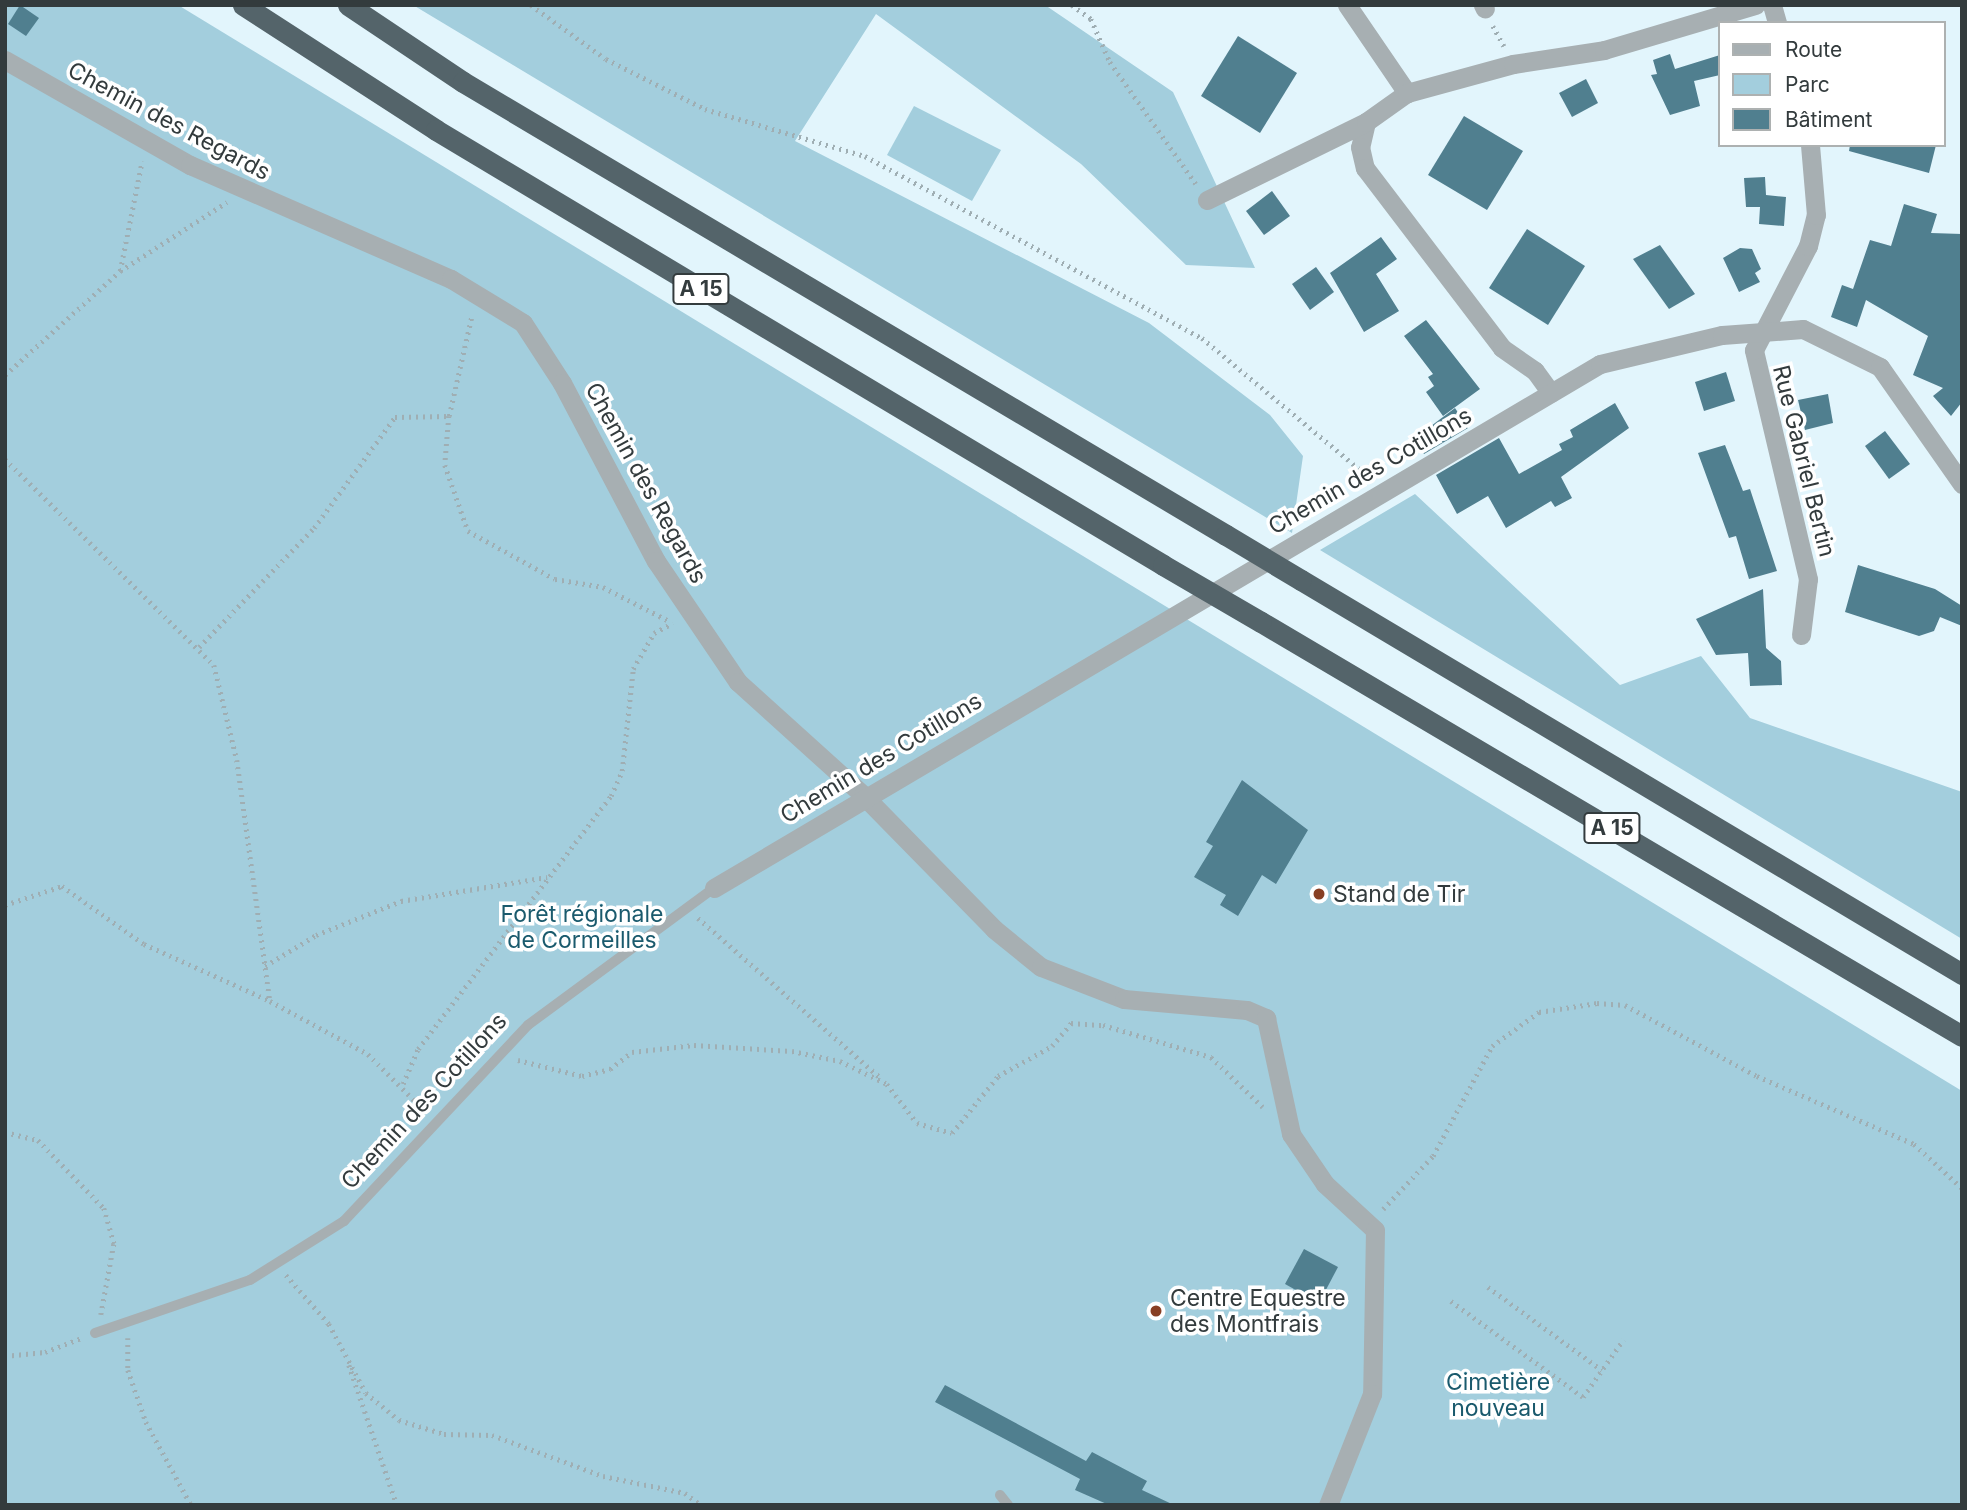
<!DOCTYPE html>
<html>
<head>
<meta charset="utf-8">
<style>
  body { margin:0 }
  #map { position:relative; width:1967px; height:1510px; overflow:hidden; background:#e2f5fc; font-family:Inter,sans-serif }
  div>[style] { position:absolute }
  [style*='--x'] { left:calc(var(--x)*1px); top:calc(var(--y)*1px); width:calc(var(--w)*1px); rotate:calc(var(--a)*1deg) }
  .green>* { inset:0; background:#a3cedd }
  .building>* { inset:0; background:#507f8f }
  .path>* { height:4.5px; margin-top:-2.25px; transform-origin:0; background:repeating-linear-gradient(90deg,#9faeb3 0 2px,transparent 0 7px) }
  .lane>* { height:10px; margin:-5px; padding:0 5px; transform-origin:5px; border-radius:5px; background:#a7afb2 }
  .street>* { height:19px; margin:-9.5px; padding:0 9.5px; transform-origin:9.5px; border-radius:9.5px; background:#a7afb2 }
  .highway>* { height:21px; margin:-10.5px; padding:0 10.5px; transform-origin:10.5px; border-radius:10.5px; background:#54646a }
  .highway-bridge>* { height:21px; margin:-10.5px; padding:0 10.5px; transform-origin:10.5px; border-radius:10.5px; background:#54646a }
  .dots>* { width:19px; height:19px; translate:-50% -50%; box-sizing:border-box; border:4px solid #fff; border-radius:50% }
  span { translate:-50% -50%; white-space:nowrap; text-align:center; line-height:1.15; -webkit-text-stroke:7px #fff; paint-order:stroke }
  .shield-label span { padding:2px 5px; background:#fff; border:2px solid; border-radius:5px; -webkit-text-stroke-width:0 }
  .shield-label { font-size:21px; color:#333b3d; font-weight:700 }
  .street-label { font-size:23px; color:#333b3d }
  .poi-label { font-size:23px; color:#333b3d }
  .left { translate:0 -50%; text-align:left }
  .park-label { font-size:23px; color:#1a5a6d }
  .frame { position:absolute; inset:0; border:7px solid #333b3d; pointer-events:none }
  .legend { position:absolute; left:1718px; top:21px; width:228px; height:126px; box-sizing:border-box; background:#fff; border:2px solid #adb1b1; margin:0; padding:9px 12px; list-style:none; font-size:21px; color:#333b3d }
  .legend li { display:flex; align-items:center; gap:14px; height:35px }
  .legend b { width:35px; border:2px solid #adb1b1 }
</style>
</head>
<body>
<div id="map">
  <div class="green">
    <div style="clip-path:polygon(5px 5px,178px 5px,1962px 1091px,1962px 1505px,5px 1505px)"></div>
    <div style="clip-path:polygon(413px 5px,1045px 5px,1173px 92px,1255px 268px,1186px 265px,1081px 164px,876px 14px,795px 141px,1149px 323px,1270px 415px,1303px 456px,1292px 533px)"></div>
    <div style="clip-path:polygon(914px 106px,1001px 150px,972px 201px,887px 155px)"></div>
    <div style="clip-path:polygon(1415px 494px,1620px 685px,1701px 656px,1750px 718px,1962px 792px,1962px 939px,1320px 550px)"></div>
  </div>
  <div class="building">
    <div style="clip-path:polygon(20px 5px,39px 18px,26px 36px,8px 24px)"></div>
    <div style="clip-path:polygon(1238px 36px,1297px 73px,1260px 133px,1201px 96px)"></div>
    <div style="clip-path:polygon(1670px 54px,1675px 69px,1720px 55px,1720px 75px,1694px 81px,1700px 106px,1670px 115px,1651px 75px,1657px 74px,1653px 60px)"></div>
    <div style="clip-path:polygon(1586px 79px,1598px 103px,1572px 117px,1559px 93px)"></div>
    <div style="clip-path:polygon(1464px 116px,1523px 151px,1487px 210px,1428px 175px)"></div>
    <div style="clip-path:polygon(1850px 145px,1936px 145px,1929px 173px,1849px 151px)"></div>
    <div style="clip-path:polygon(1765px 177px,1766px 195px,1786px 197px,1784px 226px,1759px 224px,1760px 207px,1746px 207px,1744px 178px)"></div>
    <div style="clip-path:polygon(1272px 191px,1290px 216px,1264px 235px,1246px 211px)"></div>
    <div style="clip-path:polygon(1904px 204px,1937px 214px,1931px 233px,1962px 234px,1962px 402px,1951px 416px,1933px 396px,1943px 388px,1913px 375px,1928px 336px,1866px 300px,1857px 327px,1831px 317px,1842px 285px,1853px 289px,1870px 240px,1891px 246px)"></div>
    <div style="clip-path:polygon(1527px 229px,1585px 266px,1548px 325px,1489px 288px)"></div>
    <div style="clip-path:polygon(1381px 237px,1397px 259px,1376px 274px,1399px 311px,1364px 332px,1330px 273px)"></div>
    <div style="clip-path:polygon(1660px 245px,1695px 294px,1669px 309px,1633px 259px)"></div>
    <div style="clip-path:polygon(1740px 248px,1752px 249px,1761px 269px,1755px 273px,1760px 282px,1739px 292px,1723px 258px)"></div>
    <div style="clip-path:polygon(1316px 267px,1334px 292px,1310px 310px,1292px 284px)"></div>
    <div style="clip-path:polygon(1426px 320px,1480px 389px,1443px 416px,1426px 392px,1434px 386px,1428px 377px,1433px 374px,1404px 336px)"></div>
    <div style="clip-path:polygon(1726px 372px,1735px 401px,1704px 411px,1695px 382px)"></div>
    <div style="clip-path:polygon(1828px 394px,1833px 423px,1805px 430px,1798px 400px)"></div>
    <div style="clip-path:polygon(1615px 403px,1629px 428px,1561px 477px,1572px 498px,1555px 507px,1551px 501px,1506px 528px,1488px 496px,1457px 514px,1436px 475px,1499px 438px,1519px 474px,1562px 450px,1559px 444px,1573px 437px,1570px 430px)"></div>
    <div style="clip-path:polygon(1455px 408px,1468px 428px,1424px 454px,1415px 438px)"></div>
    <div style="clip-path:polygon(1885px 431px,1910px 464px,1889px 479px,1865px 446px)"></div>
    <div style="clip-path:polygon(1725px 445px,1743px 491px,1750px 489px,1777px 571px,1749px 579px,1736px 536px,1729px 538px,1698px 453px)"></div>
    <div style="clip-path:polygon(1858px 565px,1935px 589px,1962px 606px,1962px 626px,1940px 617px,1934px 631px,1919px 636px,1845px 612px)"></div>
    <div style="clip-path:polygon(1763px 589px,1766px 648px,1781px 661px,1782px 685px,1750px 686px,1748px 653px,1716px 655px,1696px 619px)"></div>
    <div style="clip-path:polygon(1242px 780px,1308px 830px,1276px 884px,1262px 875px,1238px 916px,1220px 905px,1226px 895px,1194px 877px,1213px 846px,1206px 842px)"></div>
    <div style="clip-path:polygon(1304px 1249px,1338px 1267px,1319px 1303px,1285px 1284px)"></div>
    <div style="clip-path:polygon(945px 1385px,1086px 1461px,1092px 1452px,1147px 1481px,1142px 1490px,1174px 1505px,1109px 1505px,1075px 1490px,1080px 1479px,935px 1402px)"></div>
  </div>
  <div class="path">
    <div style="--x:531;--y:5;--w:92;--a:35.8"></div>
    <div style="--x:606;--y:59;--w:111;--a:26.8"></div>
    <div style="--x:705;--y:109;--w:167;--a:16.4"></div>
    <div style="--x:865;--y:156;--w:383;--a:28.4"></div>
    <div style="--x:1202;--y:338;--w:217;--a:39.8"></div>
    <div style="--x:1072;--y:5;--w:24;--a:36"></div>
    <div style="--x:1091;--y:19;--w:47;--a:66.2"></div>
    <div style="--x:1110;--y:62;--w:149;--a:54.8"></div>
    <div style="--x:1493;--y:26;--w:23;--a:61"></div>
    <div style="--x:120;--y:271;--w:112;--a:-78.7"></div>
    <div style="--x:5;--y:375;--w:155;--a:-42.1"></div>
    <div style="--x:120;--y:271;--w:127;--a:-32.8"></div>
    <div style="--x:449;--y:416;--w:49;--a:94.7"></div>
    <div style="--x:445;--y:465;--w:70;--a:70.8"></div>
    <div style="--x:468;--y:531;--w:99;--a:28.9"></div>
    <div style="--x:555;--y:579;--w:49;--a:9.5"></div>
    <div style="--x:603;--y:587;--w:76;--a:27.2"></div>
    <div style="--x:5;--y:459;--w:293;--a:44.6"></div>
    <div style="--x:214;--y:665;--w:98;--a:76.4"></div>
    <div style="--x:237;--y:760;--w:243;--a:82.2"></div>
    <div style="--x:270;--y:1001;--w:111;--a:28.4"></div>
    <div style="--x:368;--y:1054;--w:81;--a:45"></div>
    <div style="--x:199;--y:647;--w:165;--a:-46"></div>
    <div style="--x:314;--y:528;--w:137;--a:-53.9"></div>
    <div style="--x:395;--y:417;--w:54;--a:-1.1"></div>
    <div style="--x:449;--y:416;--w:104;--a:-77.2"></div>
    <div style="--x:5;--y:905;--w:60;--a:-18.4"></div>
    <div style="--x:62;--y:886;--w:100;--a:35.3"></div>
    <div style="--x:144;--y:944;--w:138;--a:24.3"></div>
    <div style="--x:698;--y:918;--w:243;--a:41.2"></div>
    <div style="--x:265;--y:966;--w:60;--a:-31.3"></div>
    <div style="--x:316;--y:935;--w:92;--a:-21.8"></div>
    <div style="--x:401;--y:901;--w:148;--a:-9.3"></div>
    <div style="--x:518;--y:1060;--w:66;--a:14"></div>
    <div style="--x:582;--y:1076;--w:29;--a:-14"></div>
    <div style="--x:610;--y:1069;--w:28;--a:-38"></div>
    <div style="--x:632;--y:1052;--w:62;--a:-6.4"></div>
    <div style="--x:694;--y:1045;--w:98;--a:3.5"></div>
    <div style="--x:792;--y:1051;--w:49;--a:11.8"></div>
    <div style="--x:840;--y:1061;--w:52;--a:26.1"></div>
    <div style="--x:887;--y:1084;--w:49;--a:52.4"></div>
    <div style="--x:917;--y:1123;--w:36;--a:16"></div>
    <div style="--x:952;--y:1133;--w:73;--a:-51.1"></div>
    <div style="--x:998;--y:1076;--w:62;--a:-29.1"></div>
    <div style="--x:1052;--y:1046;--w:30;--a:-50"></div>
    <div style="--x:1071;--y:1023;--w:32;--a:4"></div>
    <div style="--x:1103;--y:1025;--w:113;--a:16.5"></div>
    <div style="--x:1211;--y:1057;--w:72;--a:43.9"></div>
    <div style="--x:403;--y:1084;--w:38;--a:-67"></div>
    <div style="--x:418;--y:1049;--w:318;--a:-52.7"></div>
    <div style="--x:611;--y:796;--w:27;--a:-66"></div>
    <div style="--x:622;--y:771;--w:103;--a:-83.8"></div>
    <div style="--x:633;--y:669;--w:42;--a:-59.7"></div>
    <div style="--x:654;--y:633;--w:21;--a:-28"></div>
    <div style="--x:5;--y:1132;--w:34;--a:14"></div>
    <div style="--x:38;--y:1140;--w:95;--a:45.9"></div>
    <div style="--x:104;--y:1208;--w:37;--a:74"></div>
    <div style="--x:114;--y:1244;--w:72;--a:100.4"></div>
    <div style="--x:1383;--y:1209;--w:73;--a:-46.7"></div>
    <div style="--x:1433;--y:1156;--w:125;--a:-61.8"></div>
    <div style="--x:1492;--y:1046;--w:58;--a:-35.9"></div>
    <div style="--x:1539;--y:1012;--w:59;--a:-8.8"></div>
    <div style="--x:1597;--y:1003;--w:28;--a:4"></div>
    <div style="--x:1625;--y:1005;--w:150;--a:28.3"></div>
    <div style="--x:1757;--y:1076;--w:171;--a:23.4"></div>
    <div style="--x:1914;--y:1144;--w:65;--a:42.5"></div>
    <div style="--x:286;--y:1275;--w:65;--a:48.7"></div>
    <div style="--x:329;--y:1324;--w:78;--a:61.8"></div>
    <div style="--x:366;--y:1393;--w:43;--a:39.3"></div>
    <div style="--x:399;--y:1420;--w:47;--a:17.3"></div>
    <div style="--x:444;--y:1434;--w:48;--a:1.2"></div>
    <div style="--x:492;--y:1435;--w:118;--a:20.3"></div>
    <div style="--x:603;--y:1476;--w:84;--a:11.7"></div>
    <div style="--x:685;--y:1493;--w:20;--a:37"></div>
    <div style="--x:1488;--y:1287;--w:141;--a:36.1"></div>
    <div style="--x:1451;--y:1301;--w:163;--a:36"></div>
    <div style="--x:1583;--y:1397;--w:70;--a:-54.9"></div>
    <div style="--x:128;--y:1338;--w:32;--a:90"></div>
    <div style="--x:128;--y:1370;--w:55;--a:70.9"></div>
    <div style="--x:146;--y:1422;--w:94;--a:61.5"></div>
    <div style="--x:5;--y:1356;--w:40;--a:-5.7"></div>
    <div style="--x:45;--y:1352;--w:39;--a:-21"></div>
    <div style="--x:349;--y:1365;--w:148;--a:71.1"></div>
  </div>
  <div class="lane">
    <div style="--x:95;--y:1333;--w:164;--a:-18.9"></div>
    <div style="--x:250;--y:1280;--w:111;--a:-32.1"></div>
    <div style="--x:344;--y:1221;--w:269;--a:-46.8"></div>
    <div style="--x:528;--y:1025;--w:231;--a:-36.4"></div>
    <div style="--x:1000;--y:1495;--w:13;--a:51"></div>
  </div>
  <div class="street">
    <div style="--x:1347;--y:5;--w:107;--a:55.7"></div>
    <div style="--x:1483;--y:5;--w:4;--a:63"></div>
    <div style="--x:1772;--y:5;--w:19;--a:74"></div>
    <div style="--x:5;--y:60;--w:213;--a:29.6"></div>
    <div style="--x:190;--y:165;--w:285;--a:23.6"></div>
    <div style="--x:451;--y:279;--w:84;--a:31.4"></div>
    <div style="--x:523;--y:323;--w:72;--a:57"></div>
    <div style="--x:562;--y:383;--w:201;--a:62.2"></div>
    <div style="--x:656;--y:561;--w:146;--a:55.9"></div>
    <div style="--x:738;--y:682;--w:169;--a:42.1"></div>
    <div style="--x:863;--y:795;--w:187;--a:45.6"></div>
    <div style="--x:994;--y:929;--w:60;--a:39"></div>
    <div style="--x:1041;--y:967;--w:89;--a:21.1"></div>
    <div style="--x:1124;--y:999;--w:123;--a:5.1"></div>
    <div style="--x:1247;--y:1010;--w:21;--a:23"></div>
    <div style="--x:1266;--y:1018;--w:119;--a:77.8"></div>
    <div style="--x:1291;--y:1134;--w:60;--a:55.8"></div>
    <div style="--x:1325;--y:1184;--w:68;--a:42.6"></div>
    <div style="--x:1375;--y:1230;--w:164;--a:91"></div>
    <div style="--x:1372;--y:1394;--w:119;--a:111.6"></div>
    <div style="--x:1366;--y:122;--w:26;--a:103"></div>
    <div style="--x:1360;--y:147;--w:22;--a:77"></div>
    <div style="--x:1365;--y:168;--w:226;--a:52.7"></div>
    <div style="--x:1502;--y:348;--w:40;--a:34.9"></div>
    <div style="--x:1535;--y:371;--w:27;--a:54"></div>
    <div style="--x:1207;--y:200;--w:177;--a:-26.1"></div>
    <div style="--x:1366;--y:122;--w:50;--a:-35.3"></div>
    <div style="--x:1407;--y:93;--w:110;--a:-15.3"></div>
    <div style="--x:1513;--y:64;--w:92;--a:-8.7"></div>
    <div style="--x:1604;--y:50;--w:158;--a:-16.6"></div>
    <div style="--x:1801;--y:635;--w:56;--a:-82.9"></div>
    <div style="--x:1808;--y:579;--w:235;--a:-103.3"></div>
    <div style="--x:1754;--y:350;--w:117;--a:-62.6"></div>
    <div style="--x:1808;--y:246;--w:32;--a:-76"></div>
    <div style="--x:1816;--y:215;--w:70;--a:-94.9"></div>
    <div style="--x:714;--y:888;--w:1029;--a:-30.6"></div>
    <div style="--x:1600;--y:364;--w:125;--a:-13.4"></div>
    <div style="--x:1722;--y:335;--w:81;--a:-4.2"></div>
    <div style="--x:1803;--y:329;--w:86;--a:26.3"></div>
    <div style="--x:1880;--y:367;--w:143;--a:55"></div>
  </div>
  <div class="highway">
    <div style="--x:243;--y:5;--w:230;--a:32.9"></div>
    <div style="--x:436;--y:130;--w:847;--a:30.89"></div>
    <div style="--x:348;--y:5;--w:138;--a:33.8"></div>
    <div style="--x:463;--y:82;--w:887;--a:30.7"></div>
    <div style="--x:1301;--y:580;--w:770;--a:30.8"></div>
    <div style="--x:1261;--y:622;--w:814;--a:30.57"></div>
  </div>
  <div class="highway-bridge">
    <div style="--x:1226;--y:535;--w:87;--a:31"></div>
    <div style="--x:1163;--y:565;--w:113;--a:30.2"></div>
  </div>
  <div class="dots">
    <div style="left:1319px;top:894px;background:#883f23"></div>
    <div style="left:1156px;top:1311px;background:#883f23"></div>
  </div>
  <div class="shield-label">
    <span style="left:701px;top:289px">A 15</span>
    <span style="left:1612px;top:828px">A 15</span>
  </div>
  <div class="street-label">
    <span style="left:169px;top:121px;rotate:28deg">Chemin des Regards</span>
    <span style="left:1804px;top:461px;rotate:76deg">Rue Gabriel Bertin</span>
    <span style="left:1370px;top:471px;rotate:-30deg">Chemin des Cotillons</span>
    <span style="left:646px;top:483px;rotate:61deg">Chemin des Regards</span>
    <span style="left:881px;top:758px;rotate:-31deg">Chemin des Cotillons</span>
    <span style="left:424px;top:1101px;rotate:-47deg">Chemin des Cotillons</span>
  </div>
  <div class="poi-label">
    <span class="left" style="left:1333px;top:894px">Stand de Tir</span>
    <span class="left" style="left:1170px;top:1311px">Centre Equestre<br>des Montfrais</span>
  </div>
  <div class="park-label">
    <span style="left:582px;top:927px">Forêt régionale<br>de Cormeilles</span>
    <span style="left:1498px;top:1395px">Cimetière<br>nouveau</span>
  </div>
  <div class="frame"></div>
  <ul class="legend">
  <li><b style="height:9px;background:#a7afb2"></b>Route</li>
  <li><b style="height:19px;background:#a3cedd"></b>Parc</li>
  <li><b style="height:19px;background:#507f8f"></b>Bâtiment</li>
  </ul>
</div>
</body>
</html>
